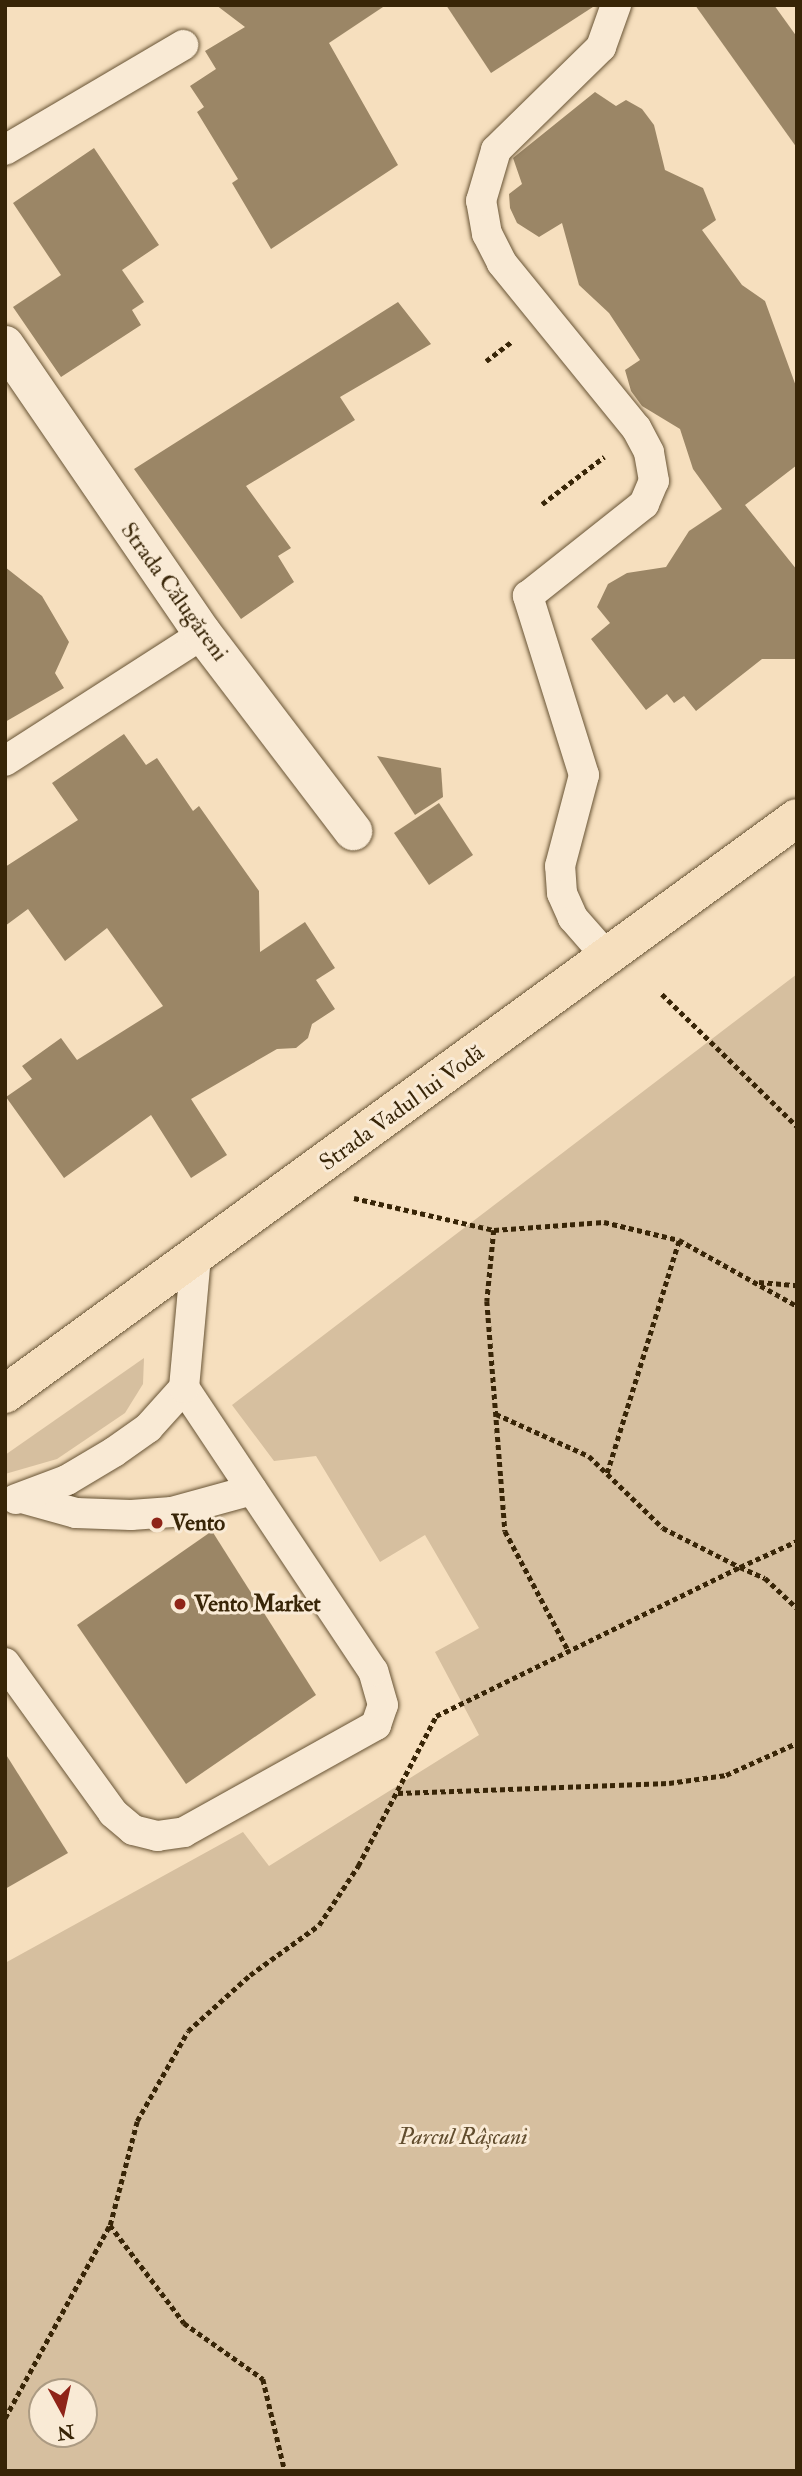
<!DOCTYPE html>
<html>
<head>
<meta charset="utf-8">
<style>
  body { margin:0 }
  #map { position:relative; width:802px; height:2476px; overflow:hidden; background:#f6dfbe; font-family:"IM FELL Double Pica",serif }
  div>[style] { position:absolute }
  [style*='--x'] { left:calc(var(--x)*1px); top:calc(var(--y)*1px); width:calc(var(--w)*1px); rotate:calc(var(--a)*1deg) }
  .green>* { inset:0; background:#d6bf9f }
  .building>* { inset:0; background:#9b8666 }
  .path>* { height:4.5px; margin-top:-2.25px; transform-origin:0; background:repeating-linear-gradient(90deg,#382507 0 5px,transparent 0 8.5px) }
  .roads { filter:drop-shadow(0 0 2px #685435) drop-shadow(0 0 2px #685435) }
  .service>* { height:30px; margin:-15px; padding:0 15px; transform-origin:15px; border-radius:15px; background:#f9ead5 }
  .minor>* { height:38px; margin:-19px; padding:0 19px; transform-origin:19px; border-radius:19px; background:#f9ead5 }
  .primary>* { height:38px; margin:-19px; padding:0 19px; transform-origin:19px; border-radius:19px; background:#f6dfbe }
  .dots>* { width:19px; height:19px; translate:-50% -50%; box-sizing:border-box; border:4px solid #f9ead5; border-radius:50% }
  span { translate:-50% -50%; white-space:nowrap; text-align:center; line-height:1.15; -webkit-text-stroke:6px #f9ead5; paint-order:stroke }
  .street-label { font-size:23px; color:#382507 }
  .poi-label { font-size:23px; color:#382507; font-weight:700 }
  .left { translate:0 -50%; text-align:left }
  .park-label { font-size:23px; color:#604c2d; font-style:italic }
  .frame { position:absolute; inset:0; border:7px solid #382507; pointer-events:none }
  .north { position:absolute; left:28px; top:2378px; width:70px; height:70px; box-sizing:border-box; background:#f9ead5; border:2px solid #ac9b83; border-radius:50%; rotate:172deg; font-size:19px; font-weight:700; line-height:28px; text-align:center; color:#382507 }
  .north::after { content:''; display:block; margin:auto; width:24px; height:32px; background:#8f2418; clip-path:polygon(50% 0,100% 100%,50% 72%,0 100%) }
</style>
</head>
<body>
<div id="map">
  <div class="green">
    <div style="clip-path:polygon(evenodd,797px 974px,797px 2471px,5px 2471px,5px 1963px,243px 1832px,269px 1866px,479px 1735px,435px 1652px,479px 1628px,425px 1535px,380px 1562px,316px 1456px,274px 1461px,232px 1405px,797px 974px,42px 2392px,84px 2392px,84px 2434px,42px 2434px,42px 2392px)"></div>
    <div style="clip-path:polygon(144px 1358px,143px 1384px,125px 1413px,57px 1459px,5px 1474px,5px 1455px)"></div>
  </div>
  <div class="building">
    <div style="clip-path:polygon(216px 5px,386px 5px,329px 43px,398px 165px,271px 249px,232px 183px,238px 179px,197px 112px,204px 107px,190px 86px,216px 69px,205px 51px,245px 27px)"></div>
    <div style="clip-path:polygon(446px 5px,596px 5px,491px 73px)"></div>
    <div style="clip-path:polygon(695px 5px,774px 5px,797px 37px,797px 148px)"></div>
    <div style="clip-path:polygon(595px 92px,616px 106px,626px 100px,642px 109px,654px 125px,665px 170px,703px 188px,716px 220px,702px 230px,742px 285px,765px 301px,797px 389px,797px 465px,745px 505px,797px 570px,797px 659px,762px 659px,696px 711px,684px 696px,674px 703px,667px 694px,646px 710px,591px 639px,610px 623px,597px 607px,608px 584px,627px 573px,666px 567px,689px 531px,722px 509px,693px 469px,680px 429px,642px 406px,631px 391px,625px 370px,640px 360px,609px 313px,579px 285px,562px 223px,539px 237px,517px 223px,510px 208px,509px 194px,522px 184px,513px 158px)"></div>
    <div style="clip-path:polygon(94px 148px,159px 245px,122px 270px,144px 302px,132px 310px,141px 325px,61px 377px,13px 307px,61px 275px,13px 203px)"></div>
    <div style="clip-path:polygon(398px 302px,431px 344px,340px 397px,355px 420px,246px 486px,291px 548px,278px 556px,294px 582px,241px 619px,134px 469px)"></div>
    <div style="clip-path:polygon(5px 567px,42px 596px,69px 642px,55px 673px,64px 688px,5px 722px)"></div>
    <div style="clip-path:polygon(124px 734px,146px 765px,157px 758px,193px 811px,199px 806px,259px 891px,260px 952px,305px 922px,335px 968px,316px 980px,335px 1009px,312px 1024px,308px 1038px,296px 1048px,277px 1049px,191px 1099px,227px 1155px,191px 1178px,151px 1115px,64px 1178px,6px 1097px,32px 1079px,22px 1066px,61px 1038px,77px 1060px,163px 1006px,107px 928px,65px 961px,28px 909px,5px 926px,5px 867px,78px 820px,52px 783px)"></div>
    <div style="clip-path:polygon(377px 756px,441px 768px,443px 797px,415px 815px)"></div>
    <div style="clip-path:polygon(439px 803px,473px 855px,429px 885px,394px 833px)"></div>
    <div style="clip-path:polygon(212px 1531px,316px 1695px,186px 1784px,77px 1625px)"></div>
    <div style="clip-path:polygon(5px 1753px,68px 1853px,5px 1889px)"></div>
  </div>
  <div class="path">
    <div style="--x:486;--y:361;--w:31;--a:-37"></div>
    <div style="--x:542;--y:504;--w:78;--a:-37.2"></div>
    <div style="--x:662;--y:994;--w:189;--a:44.4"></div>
    <div style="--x:354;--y:1198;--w:144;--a:12.9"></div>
    <div style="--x:494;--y:1230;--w:110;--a:-4.2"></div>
    <div style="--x:604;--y:1222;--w:77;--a:13.5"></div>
    <div style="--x:679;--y:1240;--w:135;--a:29.2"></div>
    <div style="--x:494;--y:1230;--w:71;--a:95.6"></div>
    <div style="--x:487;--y:1301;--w:231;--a:85.5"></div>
    <div style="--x:505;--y:1531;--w:137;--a:62.1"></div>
    <div style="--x:759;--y:1282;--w:38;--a:5"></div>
    <div style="--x:496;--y:1414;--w:102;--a:24.3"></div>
    <div style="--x:589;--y:1456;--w:103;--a:44.2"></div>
    <div style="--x:663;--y:1528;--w:86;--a:26.9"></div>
    <div style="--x:740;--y:1567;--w:63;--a:-24.5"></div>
    <div style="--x:607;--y:1473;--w:244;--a:-72.8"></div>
    <div style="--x:398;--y:1793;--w:271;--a:-2.1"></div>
    <div style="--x:669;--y:1783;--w:58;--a:-8"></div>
    <div style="--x:726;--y:1775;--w:78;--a:-24.3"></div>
    <div style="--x:110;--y:2225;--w:123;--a:52.9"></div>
    <div style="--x:184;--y:2323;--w:97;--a:35.3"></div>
    <div style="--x:263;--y:2379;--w:95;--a:76.6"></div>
    <div style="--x:5;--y:2418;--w:220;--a:-61.5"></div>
    <div style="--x:110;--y:2225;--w:107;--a:-75.4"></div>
    <div style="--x:137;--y:2121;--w:103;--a:-60.5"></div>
    <div style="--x:188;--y:2031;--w:84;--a:-42.1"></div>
    <div style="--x:250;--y:1975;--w:85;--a:-35.9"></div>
    <div style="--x:319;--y:1925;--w:71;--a:-56.5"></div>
    <div style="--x:358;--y:1866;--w:169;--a:-62.5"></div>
    <div style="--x:436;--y:1716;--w:339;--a:-26.1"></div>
    <div style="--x:740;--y:1567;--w:27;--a:24"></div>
    <div style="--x:765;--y:1578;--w:44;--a:43.2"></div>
  </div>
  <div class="roads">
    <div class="service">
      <div style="--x:5;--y:150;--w:207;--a:-30.5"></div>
      <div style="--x:5;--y:761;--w:235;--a:-32.7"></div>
      <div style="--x:609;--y:959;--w:55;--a:-131.3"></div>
      <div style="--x:573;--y:918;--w:27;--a:-114"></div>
      <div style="--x:562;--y:893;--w:27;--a:-94"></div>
      <div style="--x:560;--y:866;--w:94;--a:-75.2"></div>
      <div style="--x:584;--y:775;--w:188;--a:-107.4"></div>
      <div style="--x:528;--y:596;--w:148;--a:-38.4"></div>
      <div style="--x:644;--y:504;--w:25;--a:-67"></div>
      <div style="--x:654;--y:481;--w:29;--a:-100"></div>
      <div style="--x:649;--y:452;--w:27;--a:-118"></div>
      <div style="--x:636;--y:428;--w:213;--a:-129.1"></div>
      <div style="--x:502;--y:263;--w:33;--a:-117"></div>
      <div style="--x:487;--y:234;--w:34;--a:-100"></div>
      <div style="--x:481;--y:201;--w:53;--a:-73.6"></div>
      <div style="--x:496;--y:150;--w:147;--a:-44.4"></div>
      <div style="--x:601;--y:47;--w:45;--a:-70.3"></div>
      <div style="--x:22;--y:1498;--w:56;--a:15.5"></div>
      <div style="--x:76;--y:1513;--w:55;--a:2.1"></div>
      <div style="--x:131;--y:1515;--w:41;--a:-4.2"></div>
      <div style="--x:172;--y:1512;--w:83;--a:-15.4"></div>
      <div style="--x:16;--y:1499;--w:54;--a:-20.4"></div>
      <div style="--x:67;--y:1480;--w:55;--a:-30.8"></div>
      <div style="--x:114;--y:1452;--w:42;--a:-35.2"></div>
      <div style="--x:148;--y:1428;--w:54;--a:-48"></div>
      <div style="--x:5;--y:1663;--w:185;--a:54.2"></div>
      <div style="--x:113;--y:1813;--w:26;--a:40"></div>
      <div style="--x:133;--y:1830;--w:25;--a:14"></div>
      <div style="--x:157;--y:1836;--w:27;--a:-8"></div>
      <div style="--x:184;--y:1832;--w:220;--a:-29.1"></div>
      <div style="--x:376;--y:1725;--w:21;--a:-71"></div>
      <div style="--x:383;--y:1705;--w:35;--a:-106"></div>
      <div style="--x:373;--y:1671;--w:340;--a:-123.7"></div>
      <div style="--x:184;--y:1388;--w:133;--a:-84.8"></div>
    </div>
    <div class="minor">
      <div style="--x:5;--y:345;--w:350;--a:55.6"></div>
      <div style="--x:203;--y:634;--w:248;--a:52.7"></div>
    </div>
    <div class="primary">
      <div style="--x:5;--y:1394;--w:979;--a:-36.03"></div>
    </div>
  </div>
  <div class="dots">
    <div style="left:157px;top:1523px;background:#8f2418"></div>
    <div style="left:180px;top:1604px;background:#8f2418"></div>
  </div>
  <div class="street-label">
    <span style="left:174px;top:592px;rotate:54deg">Strada Călugăreni</span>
    <span style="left:402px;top:1108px;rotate:-36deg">Strada Vadul lui Vodă</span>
  </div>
  <div class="poi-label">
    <span class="left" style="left:171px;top:1523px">Vento</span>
    <span class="left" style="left:194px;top:1604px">Vento Market</span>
  </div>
  <div class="park-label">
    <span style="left:463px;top:2137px">Parcul Râșcani</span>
  </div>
  <div class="frame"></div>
  <div class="north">N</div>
</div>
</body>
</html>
